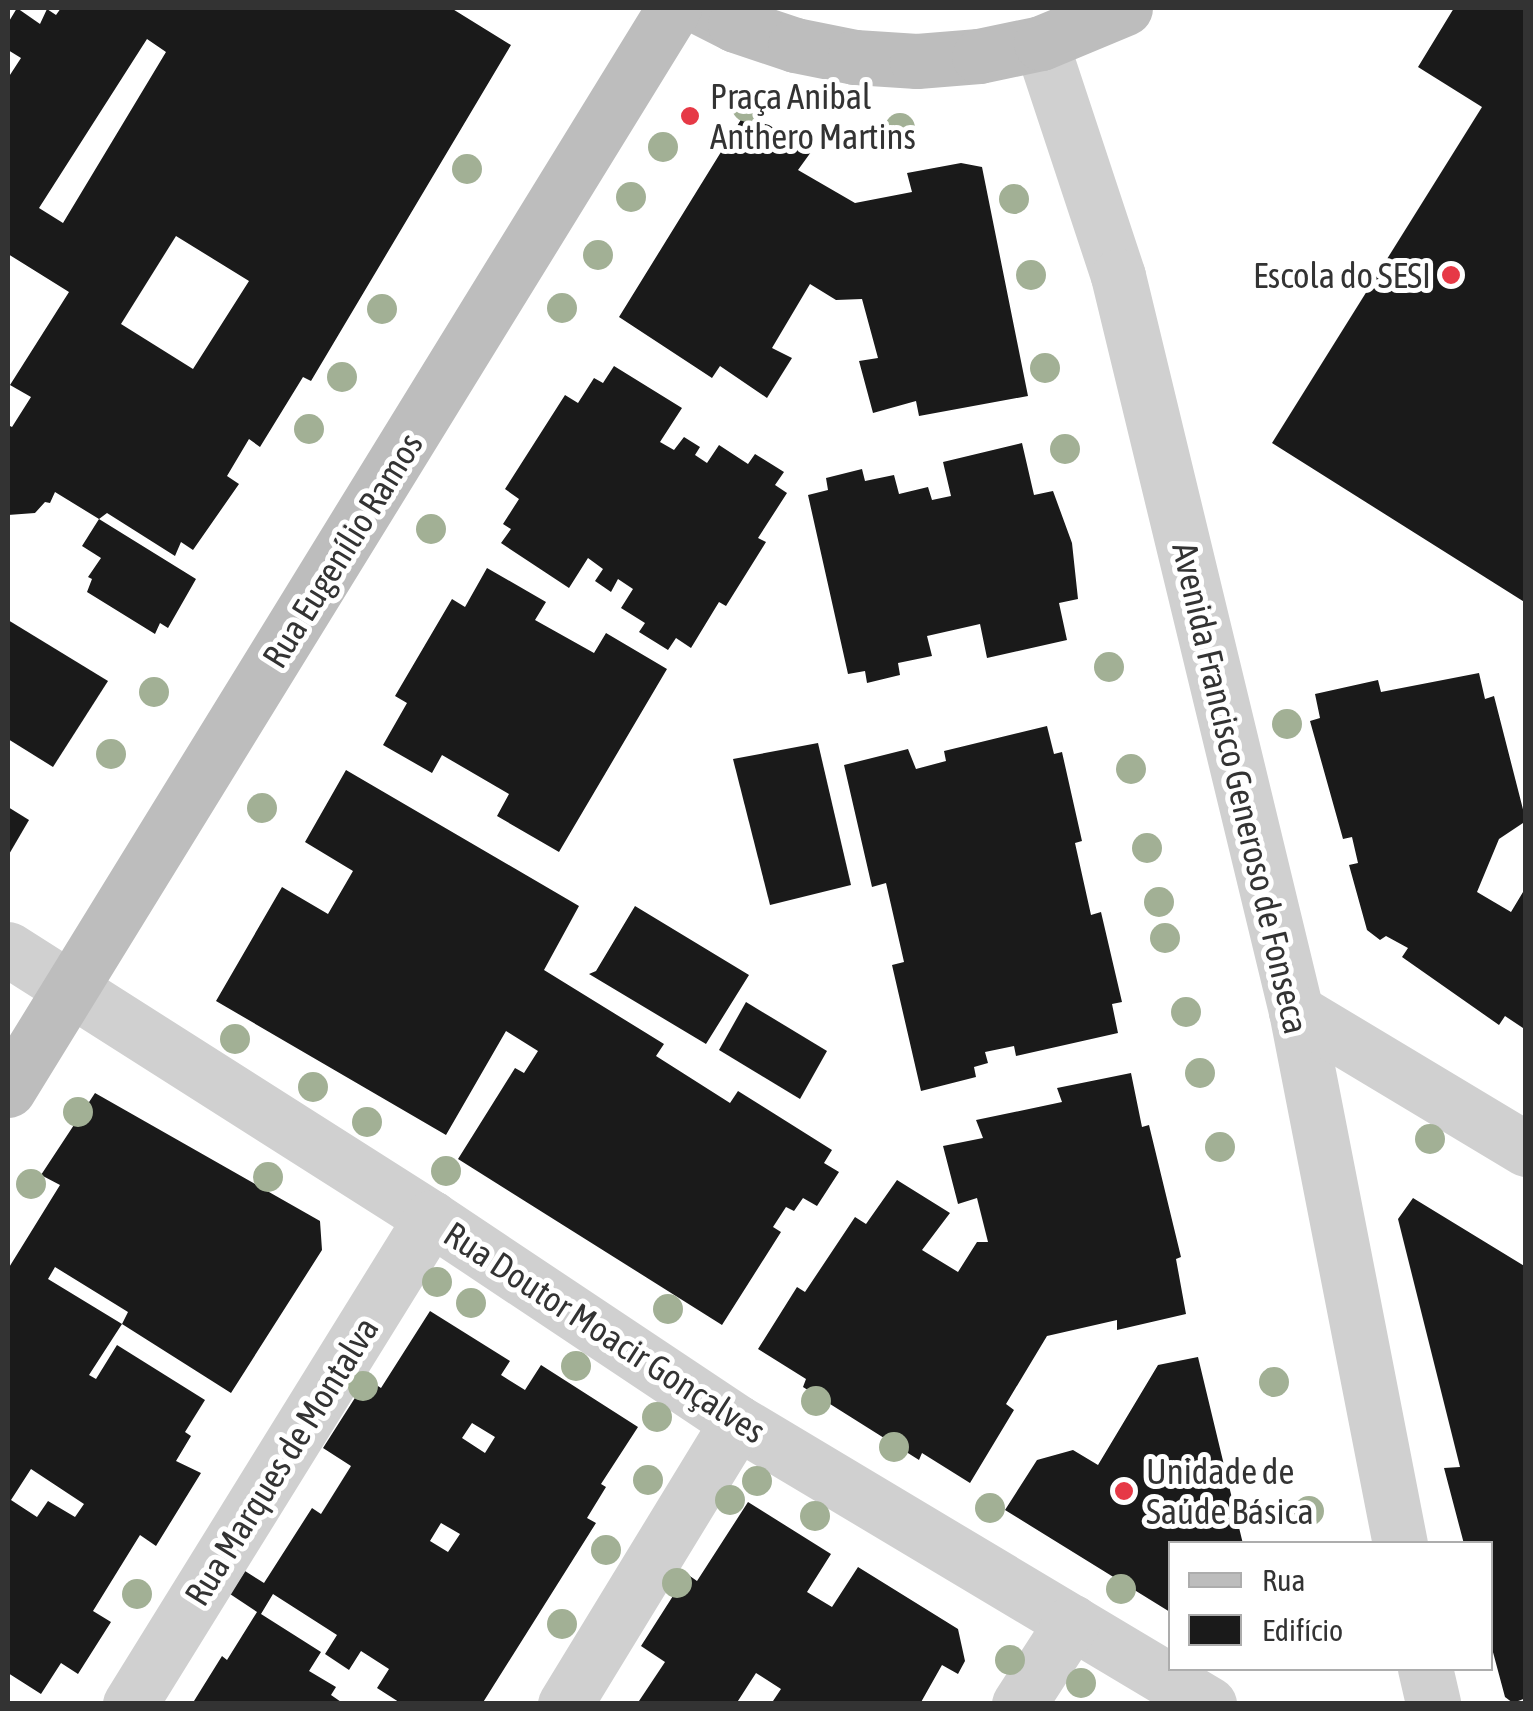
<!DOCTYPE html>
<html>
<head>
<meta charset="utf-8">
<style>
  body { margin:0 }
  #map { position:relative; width:1533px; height:1711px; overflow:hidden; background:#fff; font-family:"Asap Condensed",sans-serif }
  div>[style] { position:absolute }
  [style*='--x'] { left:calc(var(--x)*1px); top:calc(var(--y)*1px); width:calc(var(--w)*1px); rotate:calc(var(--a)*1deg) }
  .building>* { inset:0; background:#1a1a1a }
  .street>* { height:55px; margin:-27.5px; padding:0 27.5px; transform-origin:27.5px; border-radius:27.5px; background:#d0d0d0 }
  .secondary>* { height:55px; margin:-27.5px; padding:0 27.5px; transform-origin:27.5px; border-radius:27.5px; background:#bdbdbd }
  .trees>* { width:30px; height:30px; margin:-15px; border-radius:50%; background:#a2b095 }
  .dots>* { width:28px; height:28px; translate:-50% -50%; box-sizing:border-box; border:5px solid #fff; border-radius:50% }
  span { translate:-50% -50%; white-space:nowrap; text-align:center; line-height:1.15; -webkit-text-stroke:10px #fff; paint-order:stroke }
  .poi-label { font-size:35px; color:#333 }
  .left { translate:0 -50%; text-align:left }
  .right { translate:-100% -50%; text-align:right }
  .street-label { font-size:35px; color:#333 }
  .frame { position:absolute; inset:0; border:10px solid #333; pointer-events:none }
  .legend { position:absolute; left:1168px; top:1541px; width:325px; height:130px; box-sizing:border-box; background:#fff; border:2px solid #adadad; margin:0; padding:12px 18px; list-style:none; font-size:30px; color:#333 }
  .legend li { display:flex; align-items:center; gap:20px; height:50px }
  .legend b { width:50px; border:2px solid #adadad }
</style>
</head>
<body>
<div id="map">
  <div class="building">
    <div style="clip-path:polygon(evenodd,17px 8px,40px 24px,47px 9px,56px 15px,61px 8px,451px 8px,511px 45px,311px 381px,303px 377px,260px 447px,249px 439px,227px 476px,239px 484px,193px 550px,181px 542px,175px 556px,107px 513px,99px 519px,196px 579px,168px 628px,160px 623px,155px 634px,87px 592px,92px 579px,88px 577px,101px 558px,82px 546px,99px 519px,55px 492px,50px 503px,45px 502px,35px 513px,8px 515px,8px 425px,12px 427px,31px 397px,10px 385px,69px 292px,8px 254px,8px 78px,21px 58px,8px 50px,8px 23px,17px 8px,147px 39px,166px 52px,63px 223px,39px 208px,147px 39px,17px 8px,176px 236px,249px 281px,193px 369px,121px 324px,176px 236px)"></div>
    <div style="clip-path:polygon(1454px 8px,1526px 8px,1526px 603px,1272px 443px,1482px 107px,1418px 67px)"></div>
    <div style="clip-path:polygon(742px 118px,769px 125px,811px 152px,798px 170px,855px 203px,912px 192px,907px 173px,961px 163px,982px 167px,1028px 396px,919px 416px,916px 401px,873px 413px,859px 361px,878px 358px,862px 299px,836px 300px,810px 284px,772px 348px,792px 358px,767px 398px,720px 366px,712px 378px,619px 317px)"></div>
    <div style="clip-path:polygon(614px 366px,682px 408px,660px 442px,674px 450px,684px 437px,700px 447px,695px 455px,707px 463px,719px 445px,748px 464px,755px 454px,784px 472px,775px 485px,787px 493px,758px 538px,766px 542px,726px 606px,719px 602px,691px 648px,676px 638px,668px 650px,639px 632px,645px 623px,621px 608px,633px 589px,618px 579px,611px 592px,595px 581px,603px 569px,588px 558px,569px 588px,501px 543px,511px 529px,503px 524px,519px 499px,505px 489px,565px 395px,578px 403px,594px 378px,603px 383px)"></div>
    <div style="clip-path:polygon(1022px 443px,1034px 495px,1053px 491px,1072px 543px,1078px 599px,1059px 603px,1067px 640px,987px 658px,980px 624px,927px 636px,932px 656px,898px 663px,900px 675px,867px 683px,865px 671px,848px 674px,808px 495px,828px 490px,826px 478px,862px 469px,865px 481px,894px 475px,899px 494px,928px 487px,932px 500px,951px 496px,943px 462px)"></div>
    <div style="clip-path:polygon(487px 568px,546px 602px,535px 620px,594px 653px,606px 633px,667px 669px,559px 852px,497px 816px,509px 794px,442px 755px,432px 773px,383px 745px,407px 703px,395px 696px,452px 599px,465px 607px)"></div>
    <div style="clip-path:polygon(8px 620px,108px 681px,53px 767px,8px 739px)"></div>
    <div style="clip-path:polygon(1479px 673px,1485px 699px,1494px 696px,1526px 821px,1499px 839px,1477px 892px,1511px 912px,1526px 887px,1526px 1030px,1505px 1016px,1499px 1025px,1402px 957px,1408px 948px,1386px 936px,1380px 940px,1367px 930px,1349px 865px,1358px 863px,1352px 837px,1343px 839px,1310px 721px,1320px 718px,1315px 694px,1378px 680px,1381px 692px)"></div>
    <div style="clip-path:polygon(1047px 726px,1054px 754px,1062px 752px,1082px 841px,1075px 843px,1091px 915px,1101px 912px,1122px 1002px,1112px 1004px,1118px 1033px,1016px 1056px,1014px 1046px,985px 1052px,988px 1063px,974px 1067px,976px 1077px,921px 1091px,892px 965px,904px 962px,886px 883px,872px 887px,844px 765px,908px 749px,916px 769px,946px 761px,944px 751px)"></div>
    <div style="clip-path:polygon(818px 743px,851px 885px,770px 905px,733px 759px)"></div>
    <div style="clip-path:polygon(346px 770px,579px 906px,544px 970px,664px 1044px,656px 1056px,730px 1103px,738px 1091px,832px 1150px,824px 1163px,839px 1172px,817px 1206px,803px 1198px,794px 1211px,786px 1207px,773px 1227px,781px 1232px,722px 1325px,458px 1159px,515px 1068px,524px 1073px,538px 1051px,506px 1031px,446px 1135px,216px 1001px,282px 887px,328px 914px,353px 871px,305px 842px)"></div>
    <div style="clip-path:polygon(8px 807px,29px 820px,8px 856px)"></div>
    <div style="clip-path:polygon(635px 906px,749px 975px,706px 1044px,589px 974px,596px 971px)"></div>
    <div style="clip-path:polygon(746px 1002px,827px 1051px,800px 1099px,719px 1050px)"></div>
    <div style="clip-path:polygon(1131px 1073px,1142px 1127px,1149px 1125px,1181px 1257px,1176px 1259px,1186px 1314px,1117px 1330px,1117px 1320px,1047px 1336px,1006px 1404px,1014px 1410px,970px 1483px,922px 1453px,919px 1460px,803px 1387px,806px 1379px,758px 1349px,797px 1287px,805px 1292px,855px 1217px,866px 1224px,897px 1180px,950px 1213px,922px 1250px,958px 1272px,977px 1242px,988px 1242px,977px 1198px,958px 1204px,943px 1146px,983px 1138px,976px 1120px,1062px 1102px,1057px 1088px)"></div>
    <div style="clip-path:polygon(evenodd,95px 1093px,320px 1221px,322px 1250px,231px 1393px,122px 1324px,128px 1312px,55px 1267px,48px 1279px,122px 1324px,89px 1375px,96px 1379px,117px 1345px,205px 1400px,185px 1432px,191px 1436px,176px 1461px,201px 1473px,156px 1546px,140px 1535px,93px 1611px,111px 1622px,78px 1674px,61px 1663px,41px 1694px,8px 1673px,8px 1269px,60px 1185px,41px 1175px,95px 1093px,31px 1469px,84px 1504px,75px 1517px,48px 1501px,37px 1517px,11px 1500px,31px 1469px)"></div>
    <div style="clip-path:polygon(1413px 1198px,1526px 1267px,1526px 1698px,1513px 1703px,1505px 1697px,1490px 1641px,1490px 1544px,1464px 1544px,1444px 1468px,1460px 1467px,1398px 1219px)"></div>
    <div style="clip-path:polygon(evenodd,430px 1311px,510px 1361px,501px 1375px,525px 1390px,541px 1365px,638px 1427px,601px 1484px,606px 1487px,587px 1518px,596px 1523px,482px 1704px,402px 1704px,377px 1688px,389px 1669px,361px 1651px,349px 1670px,325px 1654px,337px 1635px,273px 1594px,261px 1614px,321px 1652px,309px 1671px,336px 1687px,331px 1695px,344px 1704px,198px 1704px,194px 1701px,222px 1656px,227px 1660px,257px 1612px,230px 1594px,245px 1571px,264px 1583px,312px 1508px,321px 1514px,351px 1466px,323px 1448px,367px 1379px,381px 1388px,430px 1311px,472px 1423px,495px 1437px,485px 1453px,462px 1438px,472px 1423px,430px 1311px,441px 1523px,460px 1534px,448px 1552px,430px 1541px,441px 1523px)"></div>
    <div style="clip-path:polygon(1198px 1357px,1243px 1544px,1170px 1544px,1170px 1612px,1005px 1510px,1037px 1460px,1073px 1450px,1098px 1465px,1158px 1365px)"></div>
    <div style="clip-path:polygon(748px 1502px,831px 1554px,807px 1592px,832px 1607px,858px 1567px,958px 1629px,965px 1661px,958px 1674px,942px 1665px,920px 1704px,777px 1704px,773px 1701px,781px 1689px,756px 1673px,736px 1704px,637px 1704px,665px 1662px,641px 1646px,687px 1574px,697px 1581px)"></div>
  </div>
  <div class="street">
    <div style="--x:1041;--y:43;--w:245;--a:71.7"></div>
    <div style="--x:1118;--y:276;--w:756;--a:76.39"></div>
    <div style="--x:1296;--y:1011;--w:543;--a:78.96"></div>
    <div style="--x:8;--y:949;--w:501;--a:32.45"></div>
    <div style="--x:431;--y:1218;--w:368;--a:33.7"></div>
    <div style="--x:737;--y:1422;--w:550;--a:30.86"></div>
    <div style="--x:1296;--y:1011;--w:268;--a:31"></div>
    <div style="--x:1425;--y:1668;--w:37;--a:77"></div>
    <div style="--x:130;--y:1704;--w:572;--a:-58.23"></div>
    <div style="--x:565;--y:1704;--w:330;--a:-58.6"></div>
    <div style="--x:1019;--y:1704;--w:98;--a:-57.1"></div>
  </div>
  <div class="secondary">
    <div style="--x:702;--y:8;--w:37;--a:27"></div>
    <div style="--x:735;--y:25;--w:63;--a:18.4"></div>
    <div style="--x:795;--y:45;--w:61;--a:11.3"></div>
    <div style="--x:855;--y:57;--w:62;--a:3.7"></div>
    <div style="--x:917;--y:61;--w:62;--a:-4.6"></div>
    <div style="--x:979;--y:56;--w:63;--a:-11.8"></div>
    <div style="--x:1041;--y:43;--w:91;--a:-22.6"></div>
    <div style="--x:8;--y:1090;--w:1271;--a:-58.39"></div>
  </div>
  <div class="trees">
    <div style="left:747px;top:107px"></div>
    <div style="left:900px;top:128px"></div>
    <div style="left:663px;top:147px"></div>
    <div style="left:467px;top:169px"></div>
    <div style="left:631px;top:197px"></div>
    <div style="left:1014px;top:199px"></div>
    <div style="left:598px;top:255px"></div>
    <div style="left:1031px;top:275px"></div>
    <div style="left:562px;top:308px"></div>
    <div style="left:382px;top:309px"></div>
    <div style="left:1045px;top:368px"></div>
    <div style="left:342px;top:377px"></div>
    <div style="left:309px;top:429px"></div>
    <div style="left:1065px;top:449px"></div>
    <div style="left:431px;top:529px"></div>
    <div style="left:1109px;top:667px"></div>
    <div style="left:154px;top:692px"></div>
    <div style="left:1287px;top:724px"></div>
    <div style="left:111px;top:754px"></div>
    <div style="left:1131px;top:769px"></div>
    <div style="left:262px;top:808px"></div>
    <div style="left:1147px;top:848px"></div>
    <div style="left:1159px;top:902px"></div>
    <div style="left:1165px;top:938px"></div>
    <div style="left:1186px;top:1012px"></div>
    <div style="left:235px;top:1039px"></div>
    <div style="left:1200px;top:1073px"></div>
    <div style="left:313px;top:1087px"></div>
    <div style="left:78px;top:1112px"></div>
    <div style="left:367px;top:1122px"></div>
    <div style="left:1430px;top:1139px"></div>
    <div style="left:1220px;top:1147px"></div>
    <div style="left:446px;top:1171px"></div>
    <div style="left:268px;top:1177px"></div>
    <div style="left:31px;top:1184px"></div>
    <div style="left:437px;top:1282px"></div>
    <div style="left:471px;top:1303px"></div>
    <div style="left:668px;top:1309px"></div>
    <div style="left:576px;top:1366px"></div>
    <div style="left:1274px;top:1382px"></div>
    <div style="left:363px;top:1386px"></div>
    <div style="left:816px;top:1401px"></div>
    <div style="left:657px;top:1417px"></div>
    <div style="left:894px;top:1447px"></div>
    <div style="left:648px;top:1480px"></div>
    <div style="left:757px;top:1481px"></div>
    <div style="left:730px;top:1500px"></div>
    <div style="left:990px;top:1508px"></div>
    <div style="left:1309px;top:1511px"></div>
    <div style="left:815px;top:1516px"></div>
    <div style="left:606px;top:1550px"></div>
    <div style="left:677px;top:1583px"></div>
    <div style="left:1121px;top:1589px"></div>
    <div style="left:137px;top:1594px"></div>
    <div style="left:562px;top:1624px"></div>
    <div style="left:1010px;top:1660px"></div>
    <div style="left:1081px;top:1683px"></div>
  </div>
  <div class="dots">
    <div style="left:690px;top:116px;background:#e63946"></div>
    <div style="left:1451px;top:275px;background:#e63946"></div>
    <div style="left:1124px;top:1491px;background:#e63946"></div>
  </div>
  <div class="poi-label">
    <span class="left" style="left:710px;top:116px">Praça Anibal<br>Anthero Martins</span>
    <span class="right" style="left:1431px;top:275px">Escola do SESI</span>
    <span class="left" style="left:1146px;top:1491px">Unidade de<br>Saúde Básica</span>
  </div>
  <div class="street-label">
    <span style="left:342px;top:550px;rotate:-58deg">Rua Eugenílio Ramos</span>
    <span style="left:1241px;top:788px;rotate:77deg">Avenida Francisco Generoso de Fonseca</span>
    <span style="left:605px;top:1332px;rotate:33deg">Rua Doutor Moacir Gonçalves</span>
    <span style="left:281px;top:1461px;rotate:-58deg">Rua Marques de Montalva</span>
  </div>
  <div class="frame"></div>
  <ul class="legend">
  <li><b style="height:12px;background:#bdbdbd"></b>Rua</li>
  <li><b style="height:28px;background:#1a1a1a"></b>Edifício</li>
  </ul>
</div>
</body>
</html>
